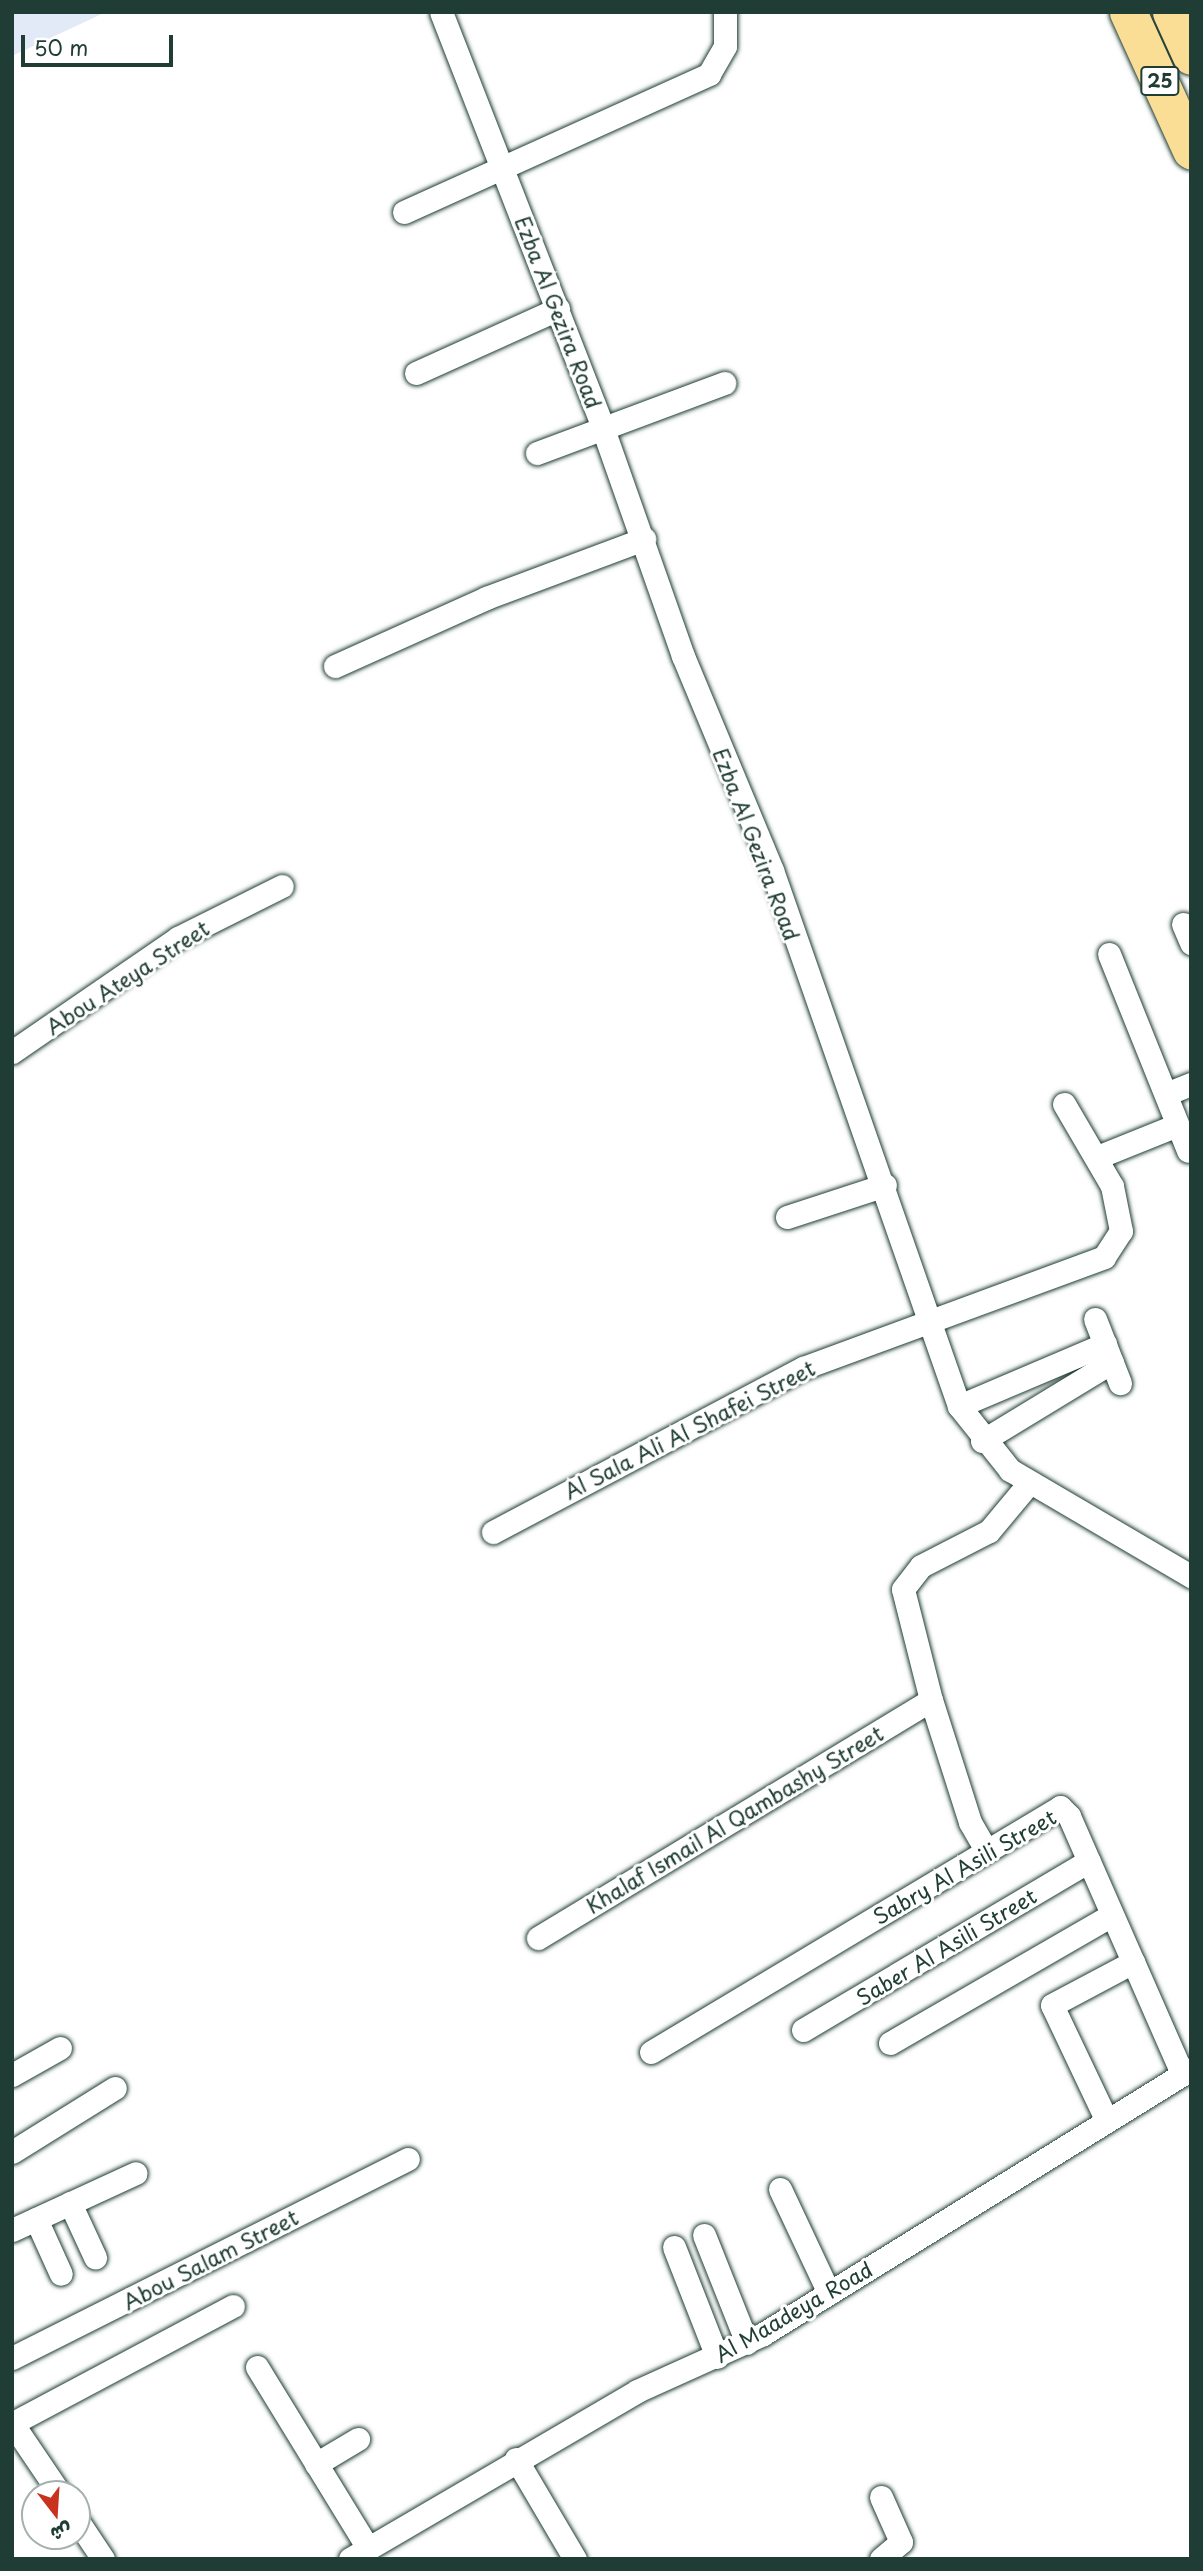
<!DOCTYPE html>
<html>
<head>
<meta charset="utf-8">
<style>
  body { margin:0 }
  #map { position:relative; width:1203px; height:2571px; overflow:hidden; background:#fff; font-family:"Playpen Sans","Playpen Sans Arabic",sans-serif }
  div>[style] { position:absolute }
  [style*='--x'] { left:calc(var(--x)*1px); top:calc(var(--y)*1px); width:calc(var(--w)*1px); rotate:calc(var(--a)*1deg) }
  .built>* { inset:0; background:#e2eaf8 }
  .roads { filter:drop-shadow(0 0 2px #1f3d34) drop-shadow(0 0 2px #1f3d34) }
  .minor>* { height:23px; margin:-11.5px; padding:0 11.5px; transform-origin:11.5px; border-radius:11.5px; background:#fff }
  .trunk>* { height:37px; margin:-18.5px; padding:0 18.5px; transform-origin:18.5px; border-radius:18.5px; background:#fbde96 }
  span { translate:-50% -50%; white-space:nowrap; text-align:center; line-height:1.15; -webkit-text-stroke:6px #fff; paint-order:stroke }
  .shield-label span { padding:2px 5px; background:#fff; border:2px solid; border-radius:5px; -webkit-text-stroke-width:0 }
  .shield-label { font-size:19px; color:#1f3d34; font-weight:700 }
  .street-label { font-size:21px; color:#1f3d34 }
  .frame { position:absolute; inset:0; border:14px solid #1f3d34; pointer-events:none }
  .north { position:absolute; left:21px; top:2480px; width:70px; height:70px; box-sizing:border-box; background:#fff; border:2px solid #a5b1ae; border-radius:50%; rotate:163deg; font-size:19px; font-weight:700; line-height:28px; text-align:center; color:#1f3d34 }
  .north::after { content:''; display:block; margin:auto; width:24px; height:32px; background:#c8321e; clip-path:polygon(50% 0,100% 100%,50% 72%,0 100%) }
  .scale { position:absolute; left:21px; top:35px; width:152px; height:32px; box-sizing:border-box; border:4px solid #1f3d34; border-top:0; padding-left:9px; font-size:21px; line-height:24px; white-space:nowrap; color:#1f3d34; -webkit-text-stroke:5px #fff; paint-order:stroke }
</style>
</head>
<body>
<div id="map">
  <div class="built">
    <div style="clip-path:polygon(12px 12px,106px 12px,12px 56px)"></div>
  </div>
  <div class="roads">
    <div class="minor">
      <div style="--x:441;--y:12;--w:444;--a:68.7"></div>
      <div style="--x:602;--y:426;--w:244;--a:70.6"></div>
      <div style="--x:683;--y:656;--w:232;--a:67.4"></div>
      <div style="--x:772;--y:870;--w:568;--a:70.77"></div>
      <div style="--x:959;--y:1406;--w:82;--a:51.4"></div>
      <div style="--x:1010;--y:1470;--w:210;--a:30.4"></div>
      <div style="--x:404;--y:212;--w:335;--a:-24.3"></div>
      <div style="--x:709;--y:74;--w:32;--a:-60"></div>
      <div style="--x:725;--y:46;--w:34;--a:-90"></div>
      <div style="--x:416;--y:373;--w:156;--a:-24.3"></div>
      <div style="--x:537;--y:453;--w:200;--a:-20.5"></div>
      <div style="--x:335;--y:666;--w:166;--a:-24.2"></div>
      <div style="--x:486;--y:598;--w:169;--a:-20.5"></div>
      <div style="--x:1183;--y:924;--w:21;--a:67"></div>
      <div style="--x:1109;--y:954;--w:212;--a:68.1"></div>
      <div style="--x:12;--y:1052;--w:201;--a:-34.5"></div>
      <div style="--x:178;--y:938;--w:116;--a:-26.6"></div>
      <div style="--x:1166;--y:1094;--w:27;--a:-22"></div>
      <div style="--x:1100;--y:1156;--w:83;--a:-21.9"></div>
      <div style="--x:787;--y:1217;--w:103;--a:-18.1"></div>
      <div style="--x:1095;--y:1319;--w:69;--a:68.7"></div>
      <div style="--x:959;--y:1406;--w:159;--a:-23"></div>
      <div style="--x:982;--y:1441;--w:152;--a:-31.3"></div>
      <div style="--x:493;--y:1532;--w:351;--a:-27.9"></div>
      <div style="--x:803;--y:1368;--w:321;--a:-20.2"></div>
      <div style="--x:1104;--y:1257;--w:31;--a:-57"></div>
      <div style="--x:1121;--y:1231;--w:46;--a:-101.3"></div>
      <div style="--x:1112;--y:1186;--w:95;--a:-120.3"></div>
      <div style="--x:986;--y:1850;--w:32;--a:-120"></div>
      <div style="--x:970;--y:1822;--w:128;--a:-107.7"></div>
      <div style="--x:931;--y:1700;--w:114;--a:-104.2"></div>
      <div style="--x:903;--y:1589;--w:29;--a:-52"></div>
      <div style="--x:921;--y:1566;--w:76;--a:-27.2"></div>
      <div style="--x:989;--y:1531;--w:62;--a:-50.2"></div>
      <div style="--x:538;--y:1938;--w:459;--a:-31.2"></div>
      <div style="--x:803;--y:2030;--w:332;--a:-30.6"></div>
      <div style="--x:890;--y:2043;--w:256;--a:-30"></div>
      <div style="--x:651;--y:2052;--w:477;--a:-30.9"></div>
      <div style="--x:1060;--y:1807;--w:13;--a:45"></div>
      <div style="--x:1069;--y:1816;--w:282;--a:66.3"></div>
      <div style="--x:12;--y:2075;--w:55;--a:-29.4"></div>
      <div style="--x:1107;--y:2121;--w:128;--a:-115.4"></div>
      <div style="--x:1052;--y:2005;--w:92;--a:-28"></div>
      <div style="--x:12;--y:2152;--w:121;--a:-31.9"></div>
      <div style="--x:780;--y:2189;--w:115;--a:64.8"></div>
      <div style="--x:70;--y:2203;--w:60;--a:65.2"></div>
      <div style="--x:36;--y:2219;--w:60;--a:65.6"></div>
      <div style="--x:12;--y:2230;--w:136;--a:-24.7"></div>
      <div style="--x:704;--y:2235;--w:116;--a:68.3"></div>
      <div style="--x:674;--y:2247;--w:118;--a:68.6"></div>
      <div style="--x:12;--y:2358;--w:443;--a:-26.7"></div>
      <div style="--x:257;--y:2367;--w:212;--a:58.5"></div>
      <div style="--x:12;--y:2423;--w:86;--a:55.9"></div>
      <div style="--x:13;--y:2423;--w:249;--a:-28"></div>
      <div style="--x:516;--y:2459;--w:116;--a:59.5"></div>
      <div style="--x:316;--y:2464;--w:49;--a:-30.8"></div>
      <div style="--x:881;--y:2497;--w:49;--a:66"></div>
      <div style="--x:901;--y:2542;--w:26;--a:140"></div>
      <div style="--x:77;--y:2520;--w:47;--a:56.3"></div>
      <div style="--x:350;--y:2559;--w:333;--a:-30.3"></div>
      <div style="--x:637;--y:2391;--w:138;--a:-24.3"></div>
      <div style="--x:763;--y:2334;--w:503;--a:-31.76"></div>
    </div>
    <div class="trunk">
      <div style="--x:1128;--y:12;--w:152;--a:65.5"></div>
      <div style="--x:1171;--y:12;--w:48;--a:65.6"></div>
    </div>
  </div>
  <div class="shield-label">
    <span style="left:1160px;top:81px">25</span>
  </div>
  <div class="street-label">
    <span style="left:559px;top:312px;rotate:69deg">Ezba Al Gezira Road</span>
    <span style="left:757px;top:844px;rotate:69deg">Ezba Al Gezira Road</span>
    <span style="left:127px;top:977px;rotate:-33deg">Abou Ateya Street</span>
    <span style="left:689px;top:1429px;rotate:-27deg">Al Sala Ali Al Shafei Street</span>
    <span style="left:734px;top:1819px;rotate:-31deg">Khalaf Ismail Al Qambashy Street</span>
    <span style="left:964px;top:1866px;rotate:-30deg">Sabry Al Asili Street</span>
    <span style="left:946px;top:1946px;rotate:-31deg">Saber Al Asili Street</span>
    <span style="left:210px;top:2259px;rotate:-27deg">Abou Salam Street</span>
    <span style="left:793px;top:2311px;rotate:-30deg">Al Maadeya Road</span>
  </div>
  <div class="frame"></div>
  <div class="north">ش</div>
  <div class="scale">50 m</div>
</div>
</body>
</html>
